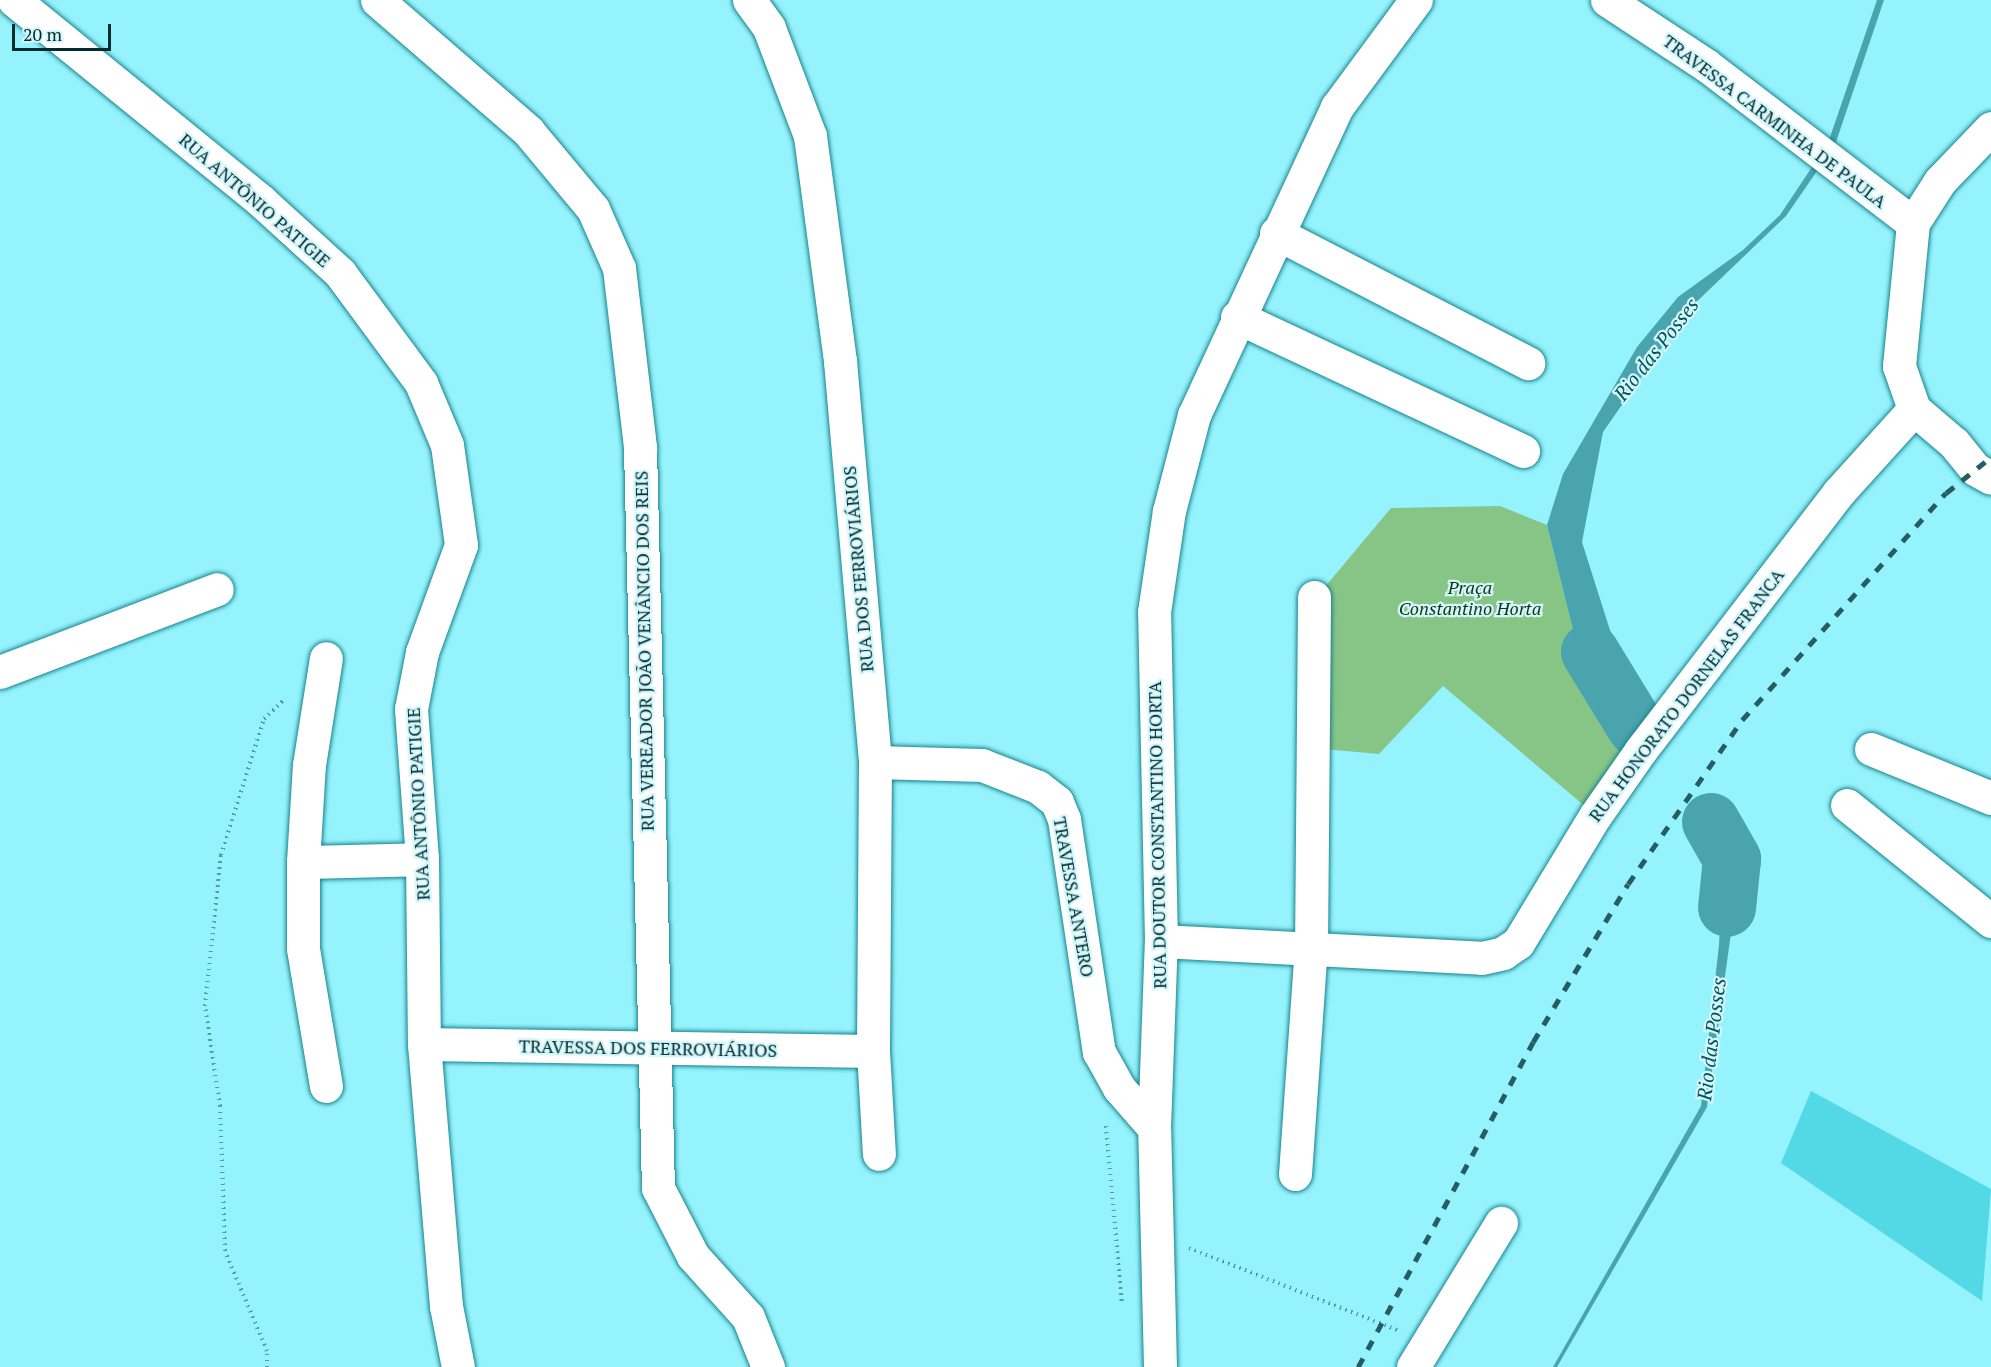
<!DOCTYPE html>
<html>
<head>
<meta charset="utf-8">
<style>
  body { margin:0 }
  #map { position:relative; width:1991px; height:1367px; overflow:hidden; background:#95f3fd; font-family:"PT Serif",serif }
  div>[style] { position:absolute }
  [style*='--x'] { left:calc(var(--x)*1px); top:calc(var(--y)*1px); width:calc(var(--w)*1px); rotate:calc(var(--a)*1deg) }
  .green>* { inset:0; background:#86c586 }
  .water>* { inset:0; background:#4aa4ae }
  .river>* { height:58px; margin:-29px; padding:0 29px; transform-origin:29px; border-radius:29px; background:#4aa4ae }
  .building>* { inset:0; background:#53d8e6 }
  .path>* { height:4px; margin-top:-2px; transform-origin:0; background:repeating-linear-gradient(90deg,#549ca3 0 1.5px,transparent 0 6px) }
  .roads { filter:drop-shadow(0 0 2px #17848e) drop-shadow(0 0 2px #17848e) }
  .minor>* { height:33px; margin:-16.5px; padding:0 16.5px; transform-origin:16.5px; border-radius:16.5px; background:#fff }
  .rail>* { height:4.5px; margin-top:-2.25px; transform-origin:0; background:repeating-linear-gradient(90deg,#255d62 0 10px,transparent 0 20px) }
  span { translate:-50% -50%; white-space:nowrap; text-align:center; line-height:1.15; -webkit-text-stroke:4.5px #d3f6fa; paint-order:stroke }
  .street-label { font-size:18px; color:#002b2f }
  .park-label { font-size:18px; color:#123514; font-style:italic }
  .water-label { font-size:20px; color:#00545b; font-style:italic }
  .scale { position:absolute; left:12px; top:24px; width:99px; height:27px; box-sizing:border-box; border:3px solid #002b2f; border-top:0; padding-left:8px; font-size:18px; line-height:21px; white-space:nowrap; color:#002b2f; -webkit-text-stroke:4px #d3f6fa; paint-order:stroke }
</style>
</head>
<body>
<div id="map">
  <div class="green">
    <div style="clip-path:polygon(1500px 506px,1547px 525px,1578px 650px,1633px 743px,1587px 808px,1443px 686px,1379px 754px,1323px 749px,1324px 588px,1391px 508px)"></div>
  </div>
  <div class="water">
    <div style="clip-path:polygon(1877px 0,1884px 0,1835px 145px,1786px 216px,1688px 310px,1603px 432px,1582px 542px,1615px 646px,1650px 703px,1626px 727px,1578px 650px,1547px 525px,1563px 474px,1637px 347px,1678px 297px,1743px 250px,1780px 215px,1828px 143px)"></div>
    <div style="clip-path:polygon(1723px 827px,1742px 853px,1707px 1107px,1557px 1367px,1553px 1367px,1701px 1106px,1719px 945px,1723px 863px,1716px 834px)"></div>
  </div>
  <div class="river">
    <div style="--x:1590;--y:652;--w:88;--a:58.5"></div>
    <div style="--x:1711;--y:822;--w:43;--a:60.4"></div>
    <div style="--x:1732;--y:859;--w:49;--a:95.8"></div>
  </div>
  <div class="building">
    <div style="clip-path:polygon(1811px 1091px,1991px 1189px,1982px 1301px,1781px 1163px)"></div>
  </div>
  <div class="path">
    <div style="--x:1106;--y:1126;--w:179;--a:84.9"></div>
    <div style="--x:1189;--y:1248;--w:224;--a:21.5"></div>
    <div style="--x:267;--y:1367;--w:16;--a:-90"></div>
    <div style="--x:267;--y:1351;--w:108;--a:-112.8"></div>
    <div style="--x:225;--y:1251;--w:145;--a:-92"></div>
    <div style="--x:220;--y:1106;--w:101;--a:-98.5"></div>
    <div style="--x:205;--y:1006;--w:152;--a:-84"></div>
    <div style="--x:221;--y:855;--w:143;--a:-72.5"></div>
    <div style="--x:264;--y:719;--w:30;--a:-44"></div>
  </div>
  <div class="roads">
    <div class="minor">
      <div style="--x:14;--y:0;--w:318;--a:39.1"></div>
      <div style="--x:261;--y:201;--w:107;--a:42.3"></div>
      <div style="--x:340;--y:273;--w:137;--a:53.6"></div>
      <div style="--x:421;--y:383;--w:67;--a:67.2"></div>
      <div style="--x:447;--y:445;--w:101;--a:82"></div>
      <div style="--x:461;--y:545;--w:114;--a:110"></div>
      <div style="--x:422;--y:652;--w:58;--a:100.9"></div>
      <div style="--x:411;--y:709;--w:150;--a:85.8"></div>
      <div style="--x:422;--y:859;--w:185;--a:89.4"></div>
      <div style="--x:424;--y:1044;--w:263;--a:85.2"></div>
      <div style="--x:446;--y:1306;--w:62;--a:78.9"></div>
      <div style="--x:377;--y:0;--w:200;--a:40.9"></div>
      <div style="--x:528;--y:131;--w:102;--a:50.2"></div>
      <div style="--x:593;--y:209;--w:64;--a:66.2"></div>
      <div style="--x:619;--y:268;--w:181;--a:83.3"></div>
      <div style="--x:640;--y:448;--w:740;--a:88.61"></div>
      <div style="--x:658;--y:1188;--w:76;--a:62.8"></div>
      <div style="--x:693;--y:1256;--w:82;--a:48"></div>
      <div style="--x:748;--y:1317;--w:54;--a:68.2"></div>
      <div style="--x:749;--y:0;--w:34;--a:54"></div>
      <div style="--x:769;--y:28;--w:116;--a:69.2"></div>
      <div style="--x:810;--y:136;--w:227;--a:82.4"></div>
      <div style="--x:840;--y:361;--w:403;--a:85"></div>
      <div style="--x:875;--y:762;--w:289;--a:90.4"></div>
      <div style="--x:873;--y:1051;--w:103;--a:86.7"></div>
      <div style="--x:1607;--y:0;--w:118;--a:33.3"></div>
      <div style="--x:1706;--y:65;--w:260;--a:37.4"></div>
      <div style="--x:1991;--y:128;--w:74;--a:133.9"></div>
      <div style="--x:1940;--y:181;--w:50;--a:122.7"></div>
      <div style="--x:1913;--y:223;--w:144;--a:95.6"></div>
      <div style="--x:1899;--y:366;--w:46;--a:70.8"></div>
      <div style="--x:1914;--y:409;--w:52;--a:40.4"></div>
      <div style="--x:1954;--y:443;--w:33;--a:51"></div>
      <div style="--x:1975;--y:469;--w:18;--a:29"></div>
      <div style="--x:1276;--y:233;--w:284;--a:27.3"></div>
      <div style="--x:1237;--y:317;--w:316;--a:25.1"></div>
      <div style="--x:0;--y:672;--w:232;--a:-20.9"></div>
      <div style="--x:1871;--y:749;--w:130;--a:22.2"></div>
      <div style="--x:875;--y:762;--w:107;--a:1.6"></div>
      <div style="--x:982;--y:765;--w:60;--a:21.4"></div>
      <div style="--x:1038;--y:787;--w:24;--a:38"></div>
      <div style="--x:1057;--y:802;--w:18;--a:68"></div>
      <div style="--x:1064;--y:819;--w:236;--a:81.5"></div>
      <div style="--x:1099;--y:1052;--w:41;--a:60.9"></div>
      <div style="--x:1119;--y:1088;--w:53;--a:48.8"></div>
      <div style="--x:1847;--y:805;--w:185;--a:38.9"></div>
      <div style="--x:303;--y:862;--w:119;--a:-1.4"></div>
      <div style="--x:1161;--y:941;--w:321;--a:3"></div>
      <div style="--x:1482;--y:958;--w:22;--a:-13"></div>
      <div style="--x:1503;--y:953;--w:18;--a:-34"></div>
      <div style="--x:1518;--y:943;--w:149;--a:-58.8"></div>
      <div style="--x:1595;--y:816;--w:80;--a:-55.1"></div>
      <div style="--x:1641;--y:750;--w:325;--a:-52.5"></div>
      <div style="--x:1839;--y:492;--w:112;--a:-47.9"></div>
      <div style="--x:424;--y:1044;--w:449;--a:0.9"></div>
      <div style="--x:326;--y:1086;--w:140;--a:-99.5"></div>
      <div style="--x:303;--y:948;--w:86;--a:-90"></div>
      <div style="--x:303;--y:862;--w:97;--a:-86.5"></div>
      <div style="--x:309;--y:765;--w:108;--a:-81"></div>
      <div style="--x:1295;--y:1174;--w:227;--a:-86"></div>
      <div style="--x:1311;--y:948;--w:351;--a:-89.5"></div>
      <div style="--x:1160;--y:1367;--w:239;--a:-91.4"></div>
      <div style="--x:1154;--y:1128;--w:187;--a:-87.9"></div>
      <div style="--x:1161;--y:941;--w:329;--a:-91.2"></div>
      <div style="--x:1154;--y:612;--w:102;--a:-81.6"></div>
      <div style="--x:1169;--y:511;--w:99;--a:-75.4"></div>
      <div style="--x:1194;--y:415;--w:340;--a:-65.1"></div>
      <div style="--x:1337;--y:107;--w:133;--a:-53.6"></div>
      <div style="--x:1413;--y:1367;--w:169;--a:-58.6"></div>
    </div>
  </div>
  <div class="rail">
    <div style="--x:1358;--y:1367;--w:369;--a:-61.7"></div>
    <div style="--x:1533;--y:1042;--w:184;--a:-59"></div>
    <div style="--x:1628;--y:884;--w:200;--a:-55.2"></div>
    <div style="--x:1742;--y:720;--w:305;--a:-48.1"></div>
    <div style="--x:1946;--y:493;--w:58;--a:-38.7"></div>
  </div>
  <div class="street-label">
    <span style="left:1775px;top:121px;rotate:37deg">TRAVESSA CARMINHA DE PAULA</span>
    <span style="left:255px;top:200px;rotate:41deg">RUA ANTÔNIO PATIGIE</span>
    <span style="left:858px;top:569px;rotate:-95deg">RUA DOS FERROVIÁRIOS</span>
    <span style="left:644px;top:651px;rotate:-91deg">RUA VEREADOR JOÃO VENÂNCIO DOS REIS</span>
    <span style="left:1686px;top:695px;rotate:-53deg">RUA HONORATO DORNELAS FRANCA</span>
    <span style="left:418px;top:804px;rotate:-93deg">RUA ANTÔNIO PATIGIE</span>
    <span style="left:1157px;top:835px;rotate:-91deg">RUA DOUTOR CONSTANTINO HORTA</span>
    <span style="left:1074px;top:897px;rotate:80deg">TRAVESSA ANTERO</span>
    <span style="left:648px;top:1048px;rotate:1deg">TRAVESSA DOS FERROVIÁRIOS</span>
  </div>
  <div class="park-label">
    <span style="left:1470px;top:598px">Praça<br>Constantino Horta</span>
  </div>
  <div class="water-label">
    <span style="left:1656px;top:349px;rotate:-52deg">Rio das Posses</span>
    <span style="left:1711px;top:1039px;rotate:-83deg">Rio das Posses</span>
  </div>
  <div class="scale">20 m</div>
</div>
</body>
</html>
